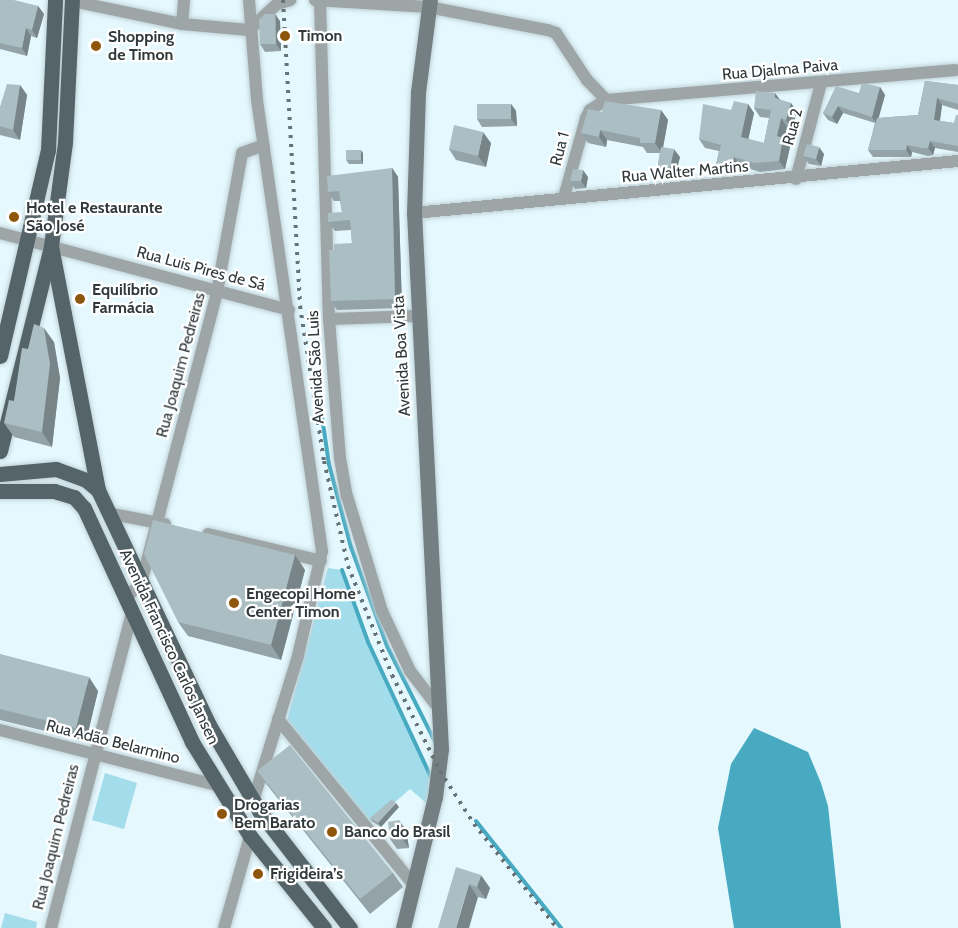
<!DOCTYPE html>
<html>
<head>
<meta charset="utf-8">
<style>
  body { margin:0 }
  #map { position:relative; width:958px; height:928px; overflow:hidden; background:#e4f8fe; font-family:Cabin,sans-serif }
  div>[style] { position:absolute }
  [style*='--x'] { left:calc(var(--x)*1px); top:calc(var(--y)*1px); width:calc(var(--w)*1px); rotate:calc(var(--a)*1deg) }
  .green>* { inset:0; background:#a3ddec }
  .water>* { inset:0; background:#47aac1 }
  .stream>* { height:4px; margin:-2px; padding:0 2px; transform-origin:2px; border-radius:2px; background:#47aac1 }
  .roads { filter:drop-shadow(0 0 2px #c0d2d7) drop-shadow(0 0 2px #c0d2d7) }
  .street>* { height:12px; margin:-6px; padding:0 6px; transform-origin:6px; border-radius:6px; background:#9da5a7 }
  .secondary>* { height:15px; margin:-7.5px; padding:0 7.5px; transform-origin:7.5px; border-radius:7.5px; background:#737f82 }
  .primary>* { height:15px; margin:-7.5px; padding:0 7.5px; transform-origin:7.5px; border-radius:7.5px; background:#556468 }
  .rail>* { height:4px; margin-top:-2px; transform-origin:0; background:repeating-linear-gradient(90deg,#667275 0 3px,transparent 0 9px) }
  .wall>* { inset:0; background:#93a3a8 }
  .shaded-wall>* { inset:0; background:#788588 }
  .building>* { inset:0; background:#abbec3 }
  .dots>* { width:16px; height:16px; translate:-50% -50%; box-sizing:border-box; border:3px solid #fff; border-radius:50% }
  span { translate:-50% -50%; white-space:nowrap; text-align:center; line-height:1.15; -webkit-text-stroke:4.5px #fff; paint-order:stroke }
  .poi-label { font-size:16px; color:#31393b; font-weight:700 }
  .left { translate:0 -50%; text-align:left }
  .street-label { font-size:16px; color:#31393b }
</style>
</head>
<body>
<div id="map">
  <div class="green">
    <div style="clip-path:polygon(328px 568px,342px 570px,368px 642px,432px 781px,426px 803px,410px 789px,371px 823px,287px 720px)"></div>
    <div style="clip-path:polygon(105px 773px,137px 783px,124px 829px,92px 820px)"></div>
    <div style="clip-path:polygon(5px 913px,37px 922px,36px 928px,1px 928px)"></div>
  </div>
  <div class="water">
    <div style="clip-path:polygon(754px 728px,808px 752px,821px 783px,828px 806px,841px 928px,734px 928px,718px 828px,731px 764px)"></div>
  </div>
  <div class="stream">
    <div style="--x:317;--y:383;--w:82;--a:81.6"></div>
    <div style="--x:329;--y:464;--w:86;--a:75.2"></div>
    <div style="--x:351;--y:547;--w:105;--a:70"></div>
    <div style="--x:387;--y:646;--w:107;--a:63.4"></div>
    <div style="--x:342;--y:570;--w:77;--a:70.1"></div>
    <div style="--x:368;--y:642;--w:151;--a:65"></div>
    <div style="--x:476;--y:821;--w:137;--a:51.5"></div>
  </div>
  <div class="roads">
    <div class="street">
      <div style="--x:249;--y:0;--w:100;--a:85.4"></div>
      <div style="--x:257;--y:100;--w:456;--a:81.8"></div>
      <div style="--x:322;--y:551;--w:108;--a:102.9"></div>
      <div style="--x:298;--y:656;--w:152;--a:107.2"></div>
      <div style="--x:315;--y:0;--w:113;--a:3.5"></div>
      <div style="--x:428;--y:7;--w:122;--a:10.9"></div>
      <div style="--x:548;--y:30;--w:9;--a:21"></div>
      <div style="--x:556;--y:33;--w:56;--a:56.6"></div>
      <div style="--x:587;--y:80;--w:28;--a:46"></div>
      <div style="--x:320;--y:0;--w:319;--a:88.4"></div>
      <div style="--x:329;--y:319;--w:139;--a:85.5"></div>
      <div style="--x:340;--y:458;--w:39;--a:80"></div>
      <div style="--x:347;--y:496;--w:120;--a:73.1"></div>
      <div style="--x:382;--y:611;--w:66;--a:65"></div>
      <div style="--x:410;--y:671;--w:49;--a:52.4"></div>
      <div style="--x:72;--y:1;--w:112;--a:11.8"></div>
      <div style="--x:182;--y:24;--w:67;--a:5.1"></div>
      <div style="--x:249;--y:30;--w:38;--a:-43"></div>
      <div style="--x:277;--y:4;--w:14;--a:-17"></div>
      <div style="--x:182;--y:24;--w:24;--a:-85"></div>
      <div style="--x:796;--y:179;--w:99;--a:-75.4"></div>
      <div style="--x:564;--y:197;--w:82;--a:-74.4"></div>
      <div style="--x:586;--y:118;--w:9;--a:-63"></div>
      <div style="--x:590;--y:110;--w:19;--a:-32"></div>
      <div style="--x:606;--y:100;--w:351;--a:-4.9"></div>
      <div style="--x:414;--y:213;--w:546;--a:-5.46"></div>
      <div style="--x:0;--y:233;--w:299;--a:14.9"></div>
      <div style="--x:329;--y:319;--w:89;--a:-1.9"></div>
      <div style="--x:112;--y:514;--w:54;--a:10.7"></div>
      <div style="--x:208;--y:534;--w:116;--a:13.4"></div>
      <div style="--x:125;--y:598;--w:21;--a:-41"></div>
      <div style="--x:141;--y:584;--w:302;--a:-75.4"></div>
      <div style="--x:217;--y:292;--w:141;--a:-79.8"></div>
      <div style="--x:242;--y:153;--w:23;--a:-20"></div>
      <div style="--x:278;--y:719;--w:213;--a:50.7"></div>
      <div style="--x:0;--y:730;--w:226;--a:14.3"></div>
      <div style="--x:51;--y:928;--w:322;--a:-75.6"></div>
      <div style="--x:224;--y:928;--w:96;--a:-74.2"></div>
    </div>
    <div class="secondary">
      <div style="--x:403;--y:928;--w:135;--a:-76.3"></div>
      <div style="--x:435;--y:797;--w:48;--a:-82.9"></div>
      <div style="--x:441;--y:749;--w:537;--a:-92.88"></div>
      <div style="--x:414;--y:213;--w:121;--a:-88.1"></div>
      <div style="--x:418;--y:92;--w:93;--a:-82.6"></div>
    </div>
    <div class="primary">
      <div style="--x:51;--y:246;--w:248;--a:79.1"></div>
      <div style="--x:98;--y:490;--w:260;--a:64.7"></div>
      <div style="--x:209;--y:725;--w:101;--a:59.6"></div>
      <div style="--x:260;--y:812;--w:147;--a:52.2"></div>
      <div style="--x:0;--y:356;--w:212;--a:-76.9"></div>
      <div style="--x:48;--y:150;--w:150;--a:-87.3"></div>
      <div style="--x:0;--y:451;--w:211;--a:-76"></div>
      <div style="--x:51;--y:246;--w:105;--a:-82.3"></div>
      <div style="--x:65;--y:142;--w:142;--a:-87.2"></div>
      <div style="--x:0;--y:474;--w:56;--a:-5.1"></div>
      <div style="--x:56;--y:469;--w:32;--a:20"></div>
      <div style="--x:86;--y:480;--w:16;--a:40"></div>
      <div style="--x:0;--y:491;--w:54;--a:0"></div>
      <div style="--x:54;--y:491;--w:21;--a:17"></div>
      <div style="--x:74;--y:497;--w:15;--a:48"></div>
      <div style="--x:84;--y:508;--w:258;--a:65.2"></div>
      <div style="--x:192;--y:742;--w:110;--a:58.3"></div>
      <div style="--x:250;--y:836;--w:118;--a:51.2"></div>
    </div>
  </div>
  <div class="rail">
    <div style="--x:283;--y:0;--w:306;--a:86.8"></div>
    <div style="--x:300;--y:306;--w:157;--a:81.2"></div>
    <div style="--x:324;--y:461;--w:108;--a:77.1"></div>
    <div style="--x:348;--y:566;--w:118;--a:68"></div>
    <div style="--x:392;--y:675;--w:107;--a:63.4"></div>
    <div style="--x:440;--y:771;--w:63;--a:57.3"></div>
    <div style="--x:474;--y:824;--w:133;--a:51.4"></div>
  </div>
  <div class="wall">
    <div style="clip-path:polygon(0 0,38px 6px,44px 14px,37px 38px,31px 36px,27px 56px,0 49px)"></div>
    <div style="clip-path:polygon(280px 21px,281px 51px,265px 52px,260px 44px)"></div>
    <div style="clip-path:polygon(925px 81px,958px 85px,958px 110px,942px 105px,940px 121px,954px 123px,958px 115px,958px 152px,935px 148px,933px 155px,928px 156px,912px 152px,911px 157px,873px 157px,868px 150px,875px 123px,843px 113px,837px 124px,828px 120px,823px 113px,859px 93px,880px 87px,885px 95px,878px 118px,918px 115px)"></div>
    <div style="clip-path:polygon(20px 85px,27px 95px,20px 140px,0 135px,0 107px)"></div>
    <div style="clip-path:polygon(780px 100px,791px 103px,797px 112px,792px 129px,787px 127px,784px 139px,790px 147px,785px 169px,760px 172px,740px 166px,738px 174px,722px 174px,716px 165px,719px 151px,705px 148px,699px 139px,731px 110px,748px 104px,754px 113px,748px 139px,764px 143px,769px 118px,760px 117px,754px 108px)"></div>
    <div style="clip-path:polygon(511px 104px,516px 111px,517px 126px,482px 127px,477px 119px)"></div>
    <div style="clip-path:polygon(661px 110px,668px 120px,663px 147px,680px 157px,674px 180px,662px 178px,657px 170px,660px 153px,647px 153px,643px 147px,607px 140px,606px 147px,588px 143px,581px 133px,602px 112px)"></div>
    <div style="clip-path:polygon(491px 143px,486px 167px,456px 160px,449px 149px)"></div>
    <div style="clip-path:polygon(363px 153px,363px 164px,349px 164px,346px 160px)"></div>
    <div style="clip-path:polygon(824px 154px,821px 166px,809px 164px,803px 156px)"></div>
    <div style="clip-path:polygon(392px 168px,398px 177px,402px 308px,337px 310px,331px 301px,334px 250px,352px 243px,351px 230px,335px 231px,328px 222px,342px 212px,340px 201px,334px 201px,328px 192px)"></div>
    <div style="clip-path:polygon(588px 177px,586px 188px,575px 189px,570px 181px)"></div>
    <div style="clip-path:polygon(54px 342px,60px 378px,52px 447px,14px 437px,4px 423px,14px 401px,28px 349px)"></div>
    <div style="clip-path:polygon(295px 555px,305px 570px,281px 660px,188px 636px,178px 622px)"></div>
    <div style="clip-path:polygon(0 654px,98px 691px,86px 741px,0 720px)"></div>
    <div style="clip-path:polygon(257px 771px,393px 873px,403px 887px,370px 914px,267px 785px)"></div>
    <div style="clip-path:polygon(399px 807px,381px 827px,373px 822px,370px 818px)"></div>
    <div style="clip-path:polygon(406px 830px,409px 848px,397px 849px,390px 839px)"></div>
    <div style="clip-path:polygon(456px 867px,490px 888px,486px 899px,478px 897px)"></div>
  </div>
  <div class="shaded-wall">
    <div style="clip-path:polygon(38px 6px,44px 14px,37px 38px,32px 30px)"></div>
    <div style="clip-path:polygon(275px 14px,280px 21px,281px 51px,276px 44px)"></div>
    <div style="clip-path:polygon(26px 28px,31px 36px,27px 56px,22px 48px)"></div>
    <div style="clip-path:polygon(20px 85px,27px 95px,20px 140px,13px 130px)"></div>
    <div style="clip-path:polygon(880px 87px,885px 95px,877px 124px,872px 117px)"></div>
    <div style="clip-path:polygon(775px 93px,781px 101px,775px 98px)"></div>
    <div style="clip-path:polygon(937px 98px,942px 105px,939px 127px,934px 120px)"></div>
    <div style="clip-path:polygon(791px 103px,797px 112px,792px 129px,786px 120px)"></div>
    <div style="clip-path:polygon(511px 104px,516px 111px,517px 126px,511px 119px)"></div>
    <div style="clip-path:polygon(748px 104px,754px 113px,747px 145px,741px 137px)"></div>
    <div style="clip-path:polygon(838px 106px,843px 113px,837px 124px,832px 117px)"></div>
    <div style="clip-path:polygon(661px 110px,668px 120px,662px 153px,655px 143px)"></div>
    <div style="clip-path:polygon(781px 118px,787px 127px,784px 139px,790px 147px,785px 169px,779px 161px,777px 136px)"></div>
    <div style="clip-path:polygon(600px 130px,607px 140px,606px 147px,599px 137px)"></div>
    <div style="clip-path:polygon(483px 132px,491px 143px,486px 167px,478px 156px)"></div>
    <div style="clip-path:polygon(930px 141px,935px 148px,933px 155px,928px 148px)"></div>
    <div style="clip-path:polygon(907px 145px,912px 152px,911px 157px,906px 150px)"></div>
    <div style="clip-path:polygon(819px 147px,824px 154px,821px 166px,816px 159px)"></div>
    <div style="clip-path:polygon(674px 149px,680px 157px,674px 180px,669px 173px)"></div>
    <div style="clip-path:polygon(361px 150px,363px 153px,363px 164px,361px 160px)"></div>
    <div style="clip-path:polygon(734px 157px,740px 166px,738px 174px,732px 165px)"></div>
    <div style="clip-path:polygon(392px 168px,398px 177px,402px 308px,395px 299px)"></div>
    <div style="clip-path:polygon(583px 170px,588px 177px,586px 188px,581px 181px)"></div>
    <div style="clip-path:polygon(44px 328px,54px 342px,60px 378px,52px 447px,42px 432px)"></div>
    <div style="clip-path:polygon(295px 555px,305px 570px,281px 660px,271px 645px)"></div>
    <div style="clip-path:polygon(89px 677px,98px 691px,86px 741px,76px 728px)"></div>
    <div style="clip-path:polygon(396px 803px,399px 807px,381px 827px,378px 823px)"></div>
    <div style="clip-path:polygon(399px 820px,406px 830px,409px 848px,402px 838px)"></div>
    <div style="clip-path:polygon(481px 875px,490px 888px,486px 899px,477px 887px)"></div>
    <div style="clip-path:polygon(469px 884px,478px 897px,469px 928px,456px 928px)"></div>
  </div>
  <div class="building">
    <div style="clip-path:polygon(0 0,14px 0,38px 6px,32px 30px,26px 28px,22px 48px,0 43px)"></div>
    <div style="clip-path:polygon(265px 14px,275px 14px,276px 44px,260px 44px,259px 20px)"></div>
    <div style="clip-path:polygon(925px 81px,958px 85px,958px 104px,937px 98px,934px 120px,954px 123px,956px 115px,958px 115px,958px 146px,930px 141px,928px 148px,923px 148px,907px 145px,906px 150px,868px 150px,877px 118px,918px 115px)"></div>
    <div style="clip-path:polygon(862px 83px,880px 87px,872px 117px,838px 106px,832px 117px,823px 113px,836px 86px,859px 93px)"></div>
    <div style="clip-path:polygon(7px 84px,20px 85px,13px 130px,0 126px,0 107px)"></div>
    <div style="clip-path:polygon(756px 91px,775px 93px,775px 98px,791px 103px,786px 120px,781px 118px,777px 136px,783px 138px,779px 161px,754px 163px,734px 157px,732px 165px,716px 165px,721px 145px,699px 139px,703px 104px,731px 110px,734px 101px,748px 104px,741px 137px,764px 143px,771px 110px,754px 108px)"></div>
    <div style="clip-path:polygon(605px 101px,661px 110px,655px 143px,640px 143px,640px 138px,600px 130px,599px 137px,581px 133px,588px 109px,602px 112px)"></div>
    <div style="clip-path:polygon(477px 104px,511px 104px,511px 119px,477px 119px)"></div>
    <div style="clip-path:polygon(454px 125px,483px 132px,478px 156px,449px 149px)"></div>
    <div style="clip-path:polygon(807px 144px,819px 147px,816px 159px,803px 156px)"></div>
    <div style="clip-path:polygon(661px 147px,674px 149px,669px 173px,657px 170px)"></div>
    <div style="clip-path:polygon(346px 150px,361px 150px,361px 160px,346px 160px)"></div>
    <div style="clip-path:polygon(392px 168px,395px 299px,331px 301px,329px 250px,334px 250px,334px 244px,352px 243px,350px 220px,328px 222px,328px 213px,342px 212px,339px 191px,328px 192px,327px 176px)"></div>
    <div style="clip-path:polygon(573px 169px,583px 170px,581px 181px,570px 181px)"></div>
    <div style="clip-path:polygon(34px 324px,44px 328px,50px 364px,42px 432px,4px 423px,9px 400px,14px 401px,22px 348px,28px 349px)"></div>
    <div style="clip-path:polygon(153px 520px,295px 555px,271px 645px,178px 622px,144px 554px)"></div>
    <div style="clip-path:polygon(0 654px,89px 677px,76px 728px,0 709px)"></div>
    <div style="clip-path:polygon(290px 745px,393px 873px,360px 899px,257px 771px)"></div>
    <div style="clip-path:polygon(392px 799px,396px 803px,378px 823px,370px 818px)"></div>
    <div style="clip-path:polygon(399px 820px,402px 838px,390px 839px,388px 822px)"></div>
    <div style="clip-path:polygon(456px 867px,481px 875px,477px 887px,469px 884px,456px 928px,438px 928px)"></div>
  </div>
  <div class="dots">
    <div style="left:285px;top:36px;background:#8e560d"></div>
    <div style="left:96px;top:46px;background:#8e560d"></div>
    <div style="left:14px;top:217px;background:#8e560d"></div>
    <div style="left:80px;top:299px;background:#8e560d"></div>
    <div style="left:234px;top:603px;background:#8e560d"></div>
    <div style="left:222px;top:814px;background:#8e560d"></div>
    <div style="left:332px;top:832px;background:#8e560d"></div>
    <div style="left:258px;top:874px;background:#8e560d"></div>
  </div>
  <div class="poi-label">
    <span class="left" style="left:298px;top:36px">Timon</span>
    <span class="left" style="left:108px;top:46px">Shopping<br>de Timon</span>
    <span class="left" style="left:26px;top:217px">Hotel e Restaurante<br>São José</span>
    <span class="left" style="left:92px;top:299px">Equilíbrio<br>Farmácia</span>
    <span class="left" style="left:246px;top:603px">Engecopi Home<br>Center Timon</span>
    <span class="left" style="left:234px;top:814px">Drogarias<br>Bem Barato</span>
    <span class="left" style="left:344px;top:832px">Banco do Brasil</span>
    <span class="left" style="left:270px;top:874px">Frigideira’s</span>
  </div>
  <div class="street-label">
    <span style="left:780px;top:70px;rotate:-5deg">Rua Djalma Paiva</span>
    <span style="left:793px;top:127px;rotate:-75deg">Rua 2</span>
    <span style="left:560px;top:149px;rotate:-75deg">Rua 1</span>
    <span style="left:685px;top:172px;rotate:-5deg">Rua Walter Martins</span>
    <span style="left:201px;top:269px;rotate:15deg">Rua Luis Pires de Sá</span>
    <span style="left:402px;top:356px;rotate:-93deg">Avenida Boa Vista</span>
    <span style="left:181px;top:365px;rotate:-75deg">Rua Joaquim Pedreiras</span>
    <span style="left:316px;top:367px;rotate:-93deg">Avenida São Luis</span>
    <span style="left:169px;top:647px;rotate:65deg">Avenida Francisco Carlos Jansen</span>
    <span style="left:113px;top:742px;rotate:14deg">Rua Adão Belarmino</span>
    <span style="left:56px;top:837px;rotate:-76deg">Rua Joaquim Pedreiras</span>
  </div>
</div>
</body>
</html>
